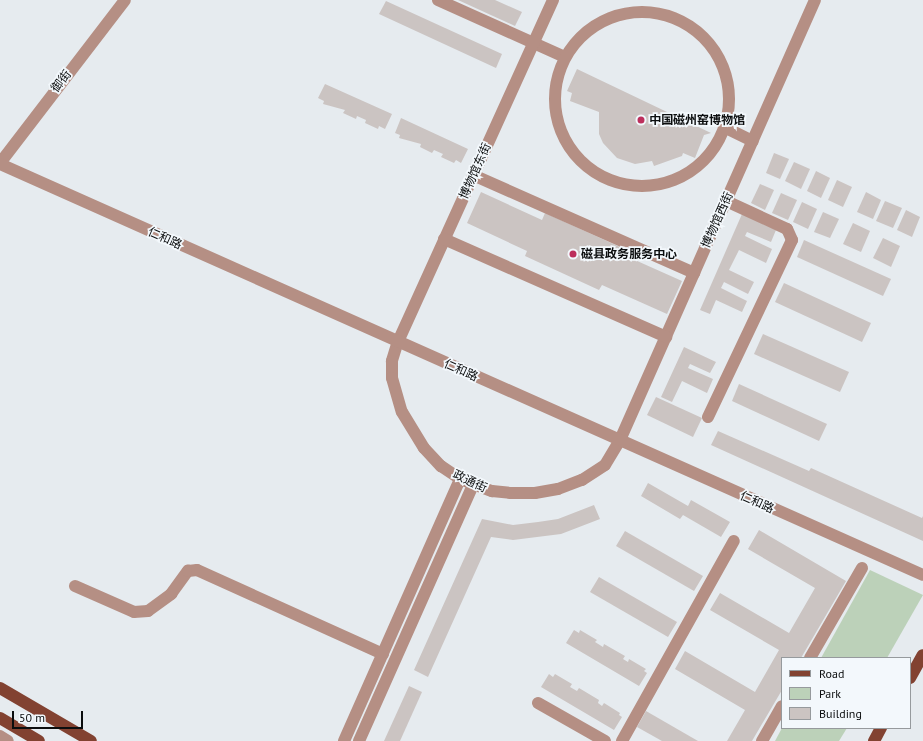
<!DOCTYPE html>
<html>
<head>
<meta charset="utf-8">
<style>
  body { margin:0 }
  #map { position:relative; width:923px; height:741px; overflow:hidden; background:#e6ebef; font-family:"PT Sans","Noto Sans SC",sans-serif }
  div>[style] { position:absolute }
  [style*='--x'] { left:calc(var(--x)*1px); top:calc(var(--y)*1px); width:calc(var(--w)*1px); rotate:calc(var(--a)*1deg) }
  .green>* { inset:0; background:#bcd1b9 }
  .building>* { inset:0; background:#cbc4c2 }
  .minor>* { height:12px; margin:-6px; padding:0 6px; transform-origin:6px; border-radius:6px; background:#b58f84 }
  .minor>.ring { margin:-6px; padding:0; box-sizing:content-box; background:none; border:12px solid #b58f84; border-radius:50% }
  .major>* { height:12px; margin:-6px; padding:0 6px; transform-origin:6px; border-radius:6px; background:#824231 }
  .dots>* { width:11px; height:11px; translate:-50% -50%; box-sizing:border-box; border:2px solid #f3f8fc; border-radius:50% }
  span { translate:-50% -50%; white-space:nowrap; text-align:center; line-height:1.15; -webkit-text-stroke:3.5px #f3f8fc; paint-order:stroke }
  .street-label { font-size:12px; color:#0b0d0e }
  .poi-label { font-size:12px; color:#0b0d0e; font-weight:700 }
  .left { translate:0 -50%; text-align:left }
  .legend { position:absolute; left:781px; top:657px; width:130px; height:72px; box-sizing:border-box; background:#f3f8fc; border:1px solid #969a9d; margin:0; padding:5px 7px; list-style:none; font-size:12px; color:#0b0d0e }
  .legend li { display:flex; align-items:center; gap:8px; height:20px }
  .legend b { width:20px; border:1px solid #969a9d }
  .scale { position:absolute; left:12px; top:711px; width:71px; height:18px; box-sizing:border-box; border:2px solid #0b0d0e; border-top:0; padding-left:5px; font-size:12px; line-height:14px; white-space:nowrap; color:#0b0d0e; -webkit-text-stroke:3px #f3f8fc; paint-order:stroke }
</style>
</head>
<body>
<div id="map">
  <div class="green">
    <div style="clip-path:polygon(870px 570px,923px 595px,887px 658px,821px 658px)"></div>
    <div style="clip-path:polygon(782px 728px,847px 728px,839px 741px,775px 741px)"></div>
  </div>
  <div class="building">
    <div style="clip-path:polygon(458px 0,495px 0,522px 12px,515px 26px)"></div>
    <div style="clip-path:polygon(386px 1px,502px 54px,496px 68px,379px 14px)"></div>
    <div style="clip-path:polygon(577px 69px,711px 133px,704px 135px,695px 158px,683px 153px,682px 156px,654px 166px,652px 161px,635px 164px,617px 158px,603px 143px,599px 134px,599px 112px,570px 101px,572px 93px,567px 91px)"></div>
    <div style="clip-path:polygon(325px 84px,392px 114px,385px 129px,379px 126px,378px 129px,365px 123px,366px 120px,357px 116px,356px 119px,343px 113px,345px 110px,323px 104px,324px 101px,318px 98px)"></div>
    <div style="clip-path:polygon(401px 118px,468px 149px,461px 163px,456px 160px,454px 163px,441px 157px,443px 154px,434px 150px,432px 153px,420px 147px,421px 144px,399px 138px,400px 135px,395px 133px)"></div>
    <div style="clip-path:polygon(774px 153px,789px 159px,780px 179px,766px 173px)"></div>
    <div style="clip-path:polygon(794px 162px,810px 169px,801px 189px,785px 181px)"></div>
    <div style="clip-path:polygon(816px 171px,830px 178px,821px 198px,807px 191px)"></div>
    <div style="clip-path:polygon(837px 180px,852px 187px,843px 207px,828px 200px)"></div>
    <div style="clip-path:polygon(760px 184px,774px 190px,765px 210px,751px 203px)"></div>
    <div style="clip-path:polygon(481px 192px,542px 220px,545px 213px,620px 247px,617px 252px,682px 281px,667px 314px,602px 285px,599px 290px,525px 256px,527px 251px,467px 223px)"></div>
    <div style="clip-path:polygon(866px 192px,881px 200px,873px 219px,857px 212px)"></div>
    <div style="clip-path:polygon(781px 193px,797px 200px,788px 220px,772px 213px)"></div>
    <div style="clip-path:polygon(885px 201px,902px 208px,893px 228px,876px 221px)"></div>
    <div style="clip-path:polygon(802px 202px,817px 209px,808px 229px,793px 222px)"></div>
    <div style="clip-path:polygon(906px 210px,920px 217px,912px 237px,897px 230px)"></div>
    <div style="clip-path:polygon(823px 212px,839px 219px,830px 238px,814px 232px)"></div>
    <div style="clip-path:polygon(742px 214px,776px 230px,771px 242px,747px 232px,745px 236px,772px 249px,766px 263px,739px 250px,729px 270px,754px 282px,748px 294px,724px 282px,721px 288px,747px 301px,742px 312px,716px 300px,710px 314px,700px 310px)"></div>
    <div style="clip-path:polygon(853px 223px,870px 231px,861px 252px,843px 244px)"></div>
    <div style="clip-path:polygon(883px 238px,900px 246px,891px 267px,873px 258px)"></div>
    <div style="clip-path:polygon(804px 240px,891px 279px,883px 296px,797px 257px)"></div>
    <div style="clip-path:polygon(784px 283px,871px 323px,862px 342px,775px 302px)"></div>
    <div style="clip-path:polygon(763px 334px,849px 372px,840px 392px,754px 354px)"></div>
    <div style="clip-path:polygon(684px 347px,716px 362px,710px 373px,690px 364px,688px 368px,713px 379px,707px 393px,682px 381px,672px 402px,661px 397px)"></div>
    <div style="clip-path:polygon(739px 384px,827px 424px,819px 441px,732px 401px)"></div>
    <div style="clip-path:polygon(656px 397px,702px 418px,693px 437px,647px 415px)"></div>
    <div style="clip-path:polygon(718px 431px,809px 471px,811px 468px,922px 518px,923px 516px,923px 541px,711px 445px)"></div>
    <div style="clip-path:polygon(648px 483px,688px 506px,691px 500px,730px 522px,721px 537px,683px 515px,680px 519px,641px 496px)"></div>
    <div style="clip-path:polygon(594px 505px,600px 519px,561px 534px,513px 540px,491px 537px,428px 677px,414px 670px,482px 519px,513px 525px,538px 522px,558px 519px)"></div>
    <div style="clip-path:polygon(759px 530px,846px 581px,801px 658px,782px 658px,782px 690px,752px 741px,727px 741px,745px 710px,675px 669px,685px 651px,755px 692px,779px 650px,710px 610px,720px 593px,789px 633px,815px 588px,748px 549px)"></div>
    <div style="clip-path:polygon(625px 531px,703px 576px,694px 591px,616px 546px)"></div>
    <div style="clip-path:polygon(599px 577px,677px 622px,668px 637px,590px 592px)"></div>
    <div style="clip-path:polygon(574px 630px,579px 633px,580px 630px,597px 640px,595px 642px,603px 647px,604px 644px,625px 656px,623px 659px,628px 662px,629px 659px,646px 669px,644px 671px,647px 673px,639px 686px,566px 643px)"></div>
    <div style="clip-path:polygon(549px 674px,553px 677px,555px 674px,572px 684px,570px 687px,577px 691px,579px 688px,599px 700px,598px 703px,602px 706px,604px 703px,620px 713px,619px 715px,622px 717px,614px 730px,541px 687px)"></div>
    <div style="clip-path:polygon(409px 686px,422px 692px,400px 741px,384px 741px)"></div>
    <div style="clip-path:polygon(646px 711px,698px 741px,662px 741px,637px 727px)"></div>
  </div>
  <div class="minor">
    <div style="--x:438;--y:0;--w:139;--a:24.2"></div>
    <div style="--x:553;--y:0;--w:375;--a:114.4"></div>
    <div style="--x:398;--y:341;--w:21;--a:107"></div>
    <div style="--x:392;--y:361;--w:17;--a:90"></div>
    <div style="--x:392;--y:378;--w:35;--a:74"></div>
    <div style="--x:402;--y:412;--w:42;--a:58.6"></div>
    <div style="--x:424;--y:448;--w:25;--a:47"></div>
    <div style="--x:441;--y:466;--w:23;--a:34"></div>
    <div style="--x:460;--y:479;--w:34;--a:21"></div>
    <div style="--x:492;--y:491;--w:18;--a:6"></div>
    <div style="--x:510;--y:493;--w:25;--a:0"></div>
    <div style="--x:535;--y:493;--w:23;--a:-10"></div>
    <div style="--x:558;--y:489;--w:26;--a:-21"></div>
    <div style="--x:582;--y:480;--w:27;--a:-33"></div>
    <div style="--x:605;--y:465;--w:29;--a:-59"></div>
    <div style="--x:620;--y:440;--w:481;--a:-66.1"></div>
    <div class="ring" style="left:555px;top:12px;width:162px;height:162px"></div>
    <div style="--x:724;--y:127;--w:32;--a:26"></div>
    <div style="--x:0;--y:163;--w:205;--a:-52.5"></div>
    <div style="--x:0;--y:164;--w:1010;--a:24"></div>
    <div style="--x:473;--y:175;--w:242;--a:23.9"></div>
    <div style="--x:444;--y:239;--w:243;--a:23.8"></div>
    <div style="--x:708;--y:417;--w:196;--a:-64.6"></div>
    <div style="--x:792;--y:240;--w:12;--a:-114"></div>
    <div style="--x:787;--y:229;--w:67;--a:-155.3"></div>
    <div style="--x:75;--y:586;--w:64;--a:23.8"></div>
    <div style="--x:134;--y:612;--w:14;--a:-4"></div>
    <div style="--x:148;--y:611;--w:29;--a:-36"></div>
    <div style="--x:171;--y:594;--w:29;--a:-54"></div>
    <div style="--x:188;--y:571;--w:9;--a:-6"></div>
    <div style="--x:197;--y:570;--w:204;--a:24.3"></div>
    <div style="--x:810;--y:658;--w:104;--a:-60"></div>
    <div style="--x:538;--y:703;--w:77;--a:29.6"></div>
    <div style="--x:0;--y:736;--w:9;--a:32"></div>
    <div style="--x:344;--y:741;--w:287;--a:-66.1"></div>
    <div style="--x:359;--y:741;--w:280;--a:-66"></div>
    <div style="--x:622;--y:741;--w:229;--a:-60.8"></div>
    <div style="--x:762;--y:741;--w:40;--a:-60.3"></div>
  </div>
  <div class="major">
    <div style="--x:910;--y:678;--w:26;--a:-61"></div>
    <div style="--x:0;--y:688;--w:105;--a:30.2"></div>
    <div style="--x:0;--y:718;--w:45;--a:30.5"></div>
    <div style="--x:874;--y:741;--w:15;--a:-62"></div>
  </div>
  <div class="dots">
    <div style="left:641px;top:120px;background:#bd2f5c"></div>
    <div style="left:573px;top:254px;background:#bd2f5c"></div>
  </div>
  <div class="street-label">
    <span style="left:61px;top:81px;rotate:-52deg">御街</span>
    <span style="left:475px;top:171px;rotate:-66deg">博物馆东街</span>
    <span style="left:717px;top:220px;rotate:-66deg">博物馆西街</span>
    <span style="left:165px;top:238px;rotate:24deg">仁和路</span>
    <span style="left:461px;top:370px;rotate:24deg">仁和路</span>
    <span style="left:470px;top:481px;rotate:25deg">政通街</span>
    <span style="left:757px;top:502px;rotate:24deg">仁和路</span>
  </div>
  <div class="poi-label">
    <span class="left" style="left:649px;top:120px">中国磁州窑博物馆</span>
    <span class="left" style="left:581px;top:254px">磁县政务服务中心</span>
  </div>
  <ul class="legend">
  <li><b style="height:5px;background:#824231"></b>Road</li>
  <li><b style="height:11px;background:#bcd1b9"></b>Park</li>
  <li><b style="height:11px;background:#cbc4c2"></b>Building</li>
  </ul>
  <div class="scale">50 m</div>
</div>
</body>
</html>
